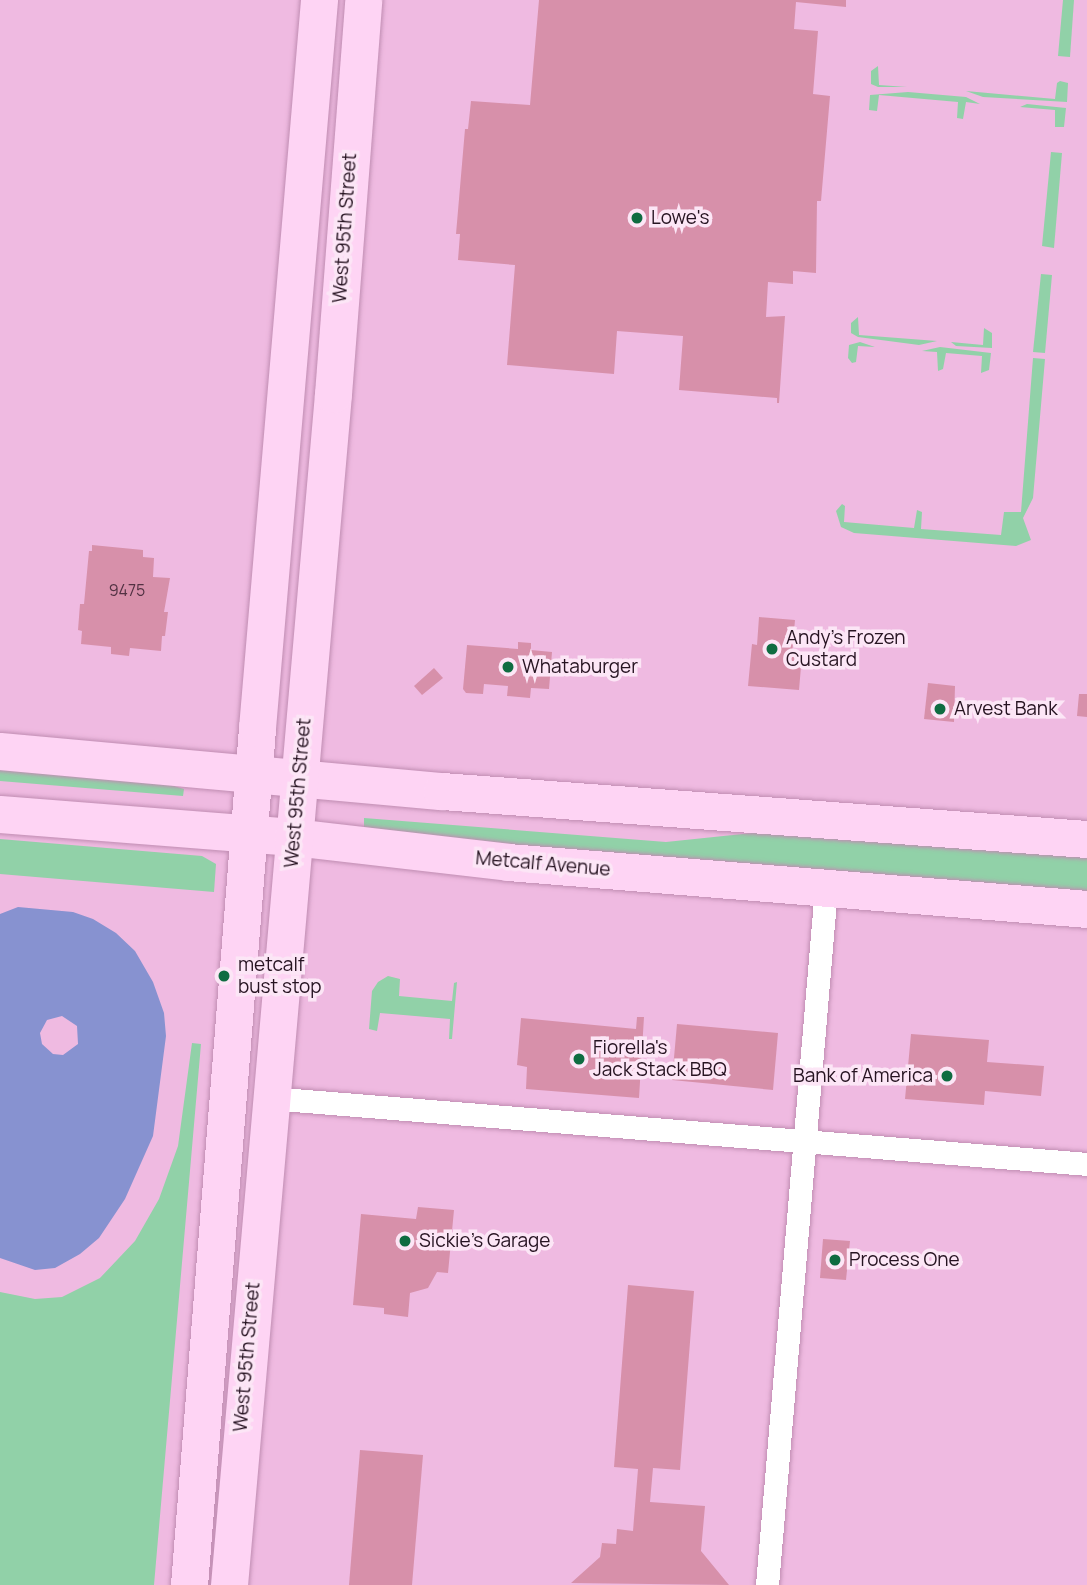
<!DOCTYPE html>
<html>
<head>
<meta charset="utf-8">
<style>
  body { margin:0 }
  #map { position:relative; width:1087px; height:1585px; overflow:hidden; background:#efbae1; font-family:Manrope,sans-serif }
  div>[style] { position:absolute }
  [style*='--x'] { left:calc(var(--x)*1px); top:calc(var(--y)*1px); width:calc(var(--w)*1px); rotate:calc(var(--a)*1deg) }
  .green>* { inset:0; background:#91d1a8 }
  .water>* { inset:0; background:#8792d0 }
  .building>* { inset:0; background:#d790aa }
  .roads { filter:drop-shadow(0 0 2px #c08db2) drop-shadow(0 0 2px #c08db2) }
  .minor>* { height:23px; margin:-11.5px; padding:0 11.5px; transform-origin:11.5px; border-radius:11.5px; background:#fff }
  .primary>* { height:37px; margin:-18.5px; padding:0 18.5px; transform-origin:18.5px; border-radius:18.5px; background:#fed4f4 }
  .dots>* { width:19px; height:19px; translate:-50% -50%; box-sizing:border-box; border:4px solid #fce6f6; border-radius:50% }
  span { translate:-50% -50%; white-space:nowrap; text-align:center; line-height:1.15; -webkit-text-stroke:7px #fce6f6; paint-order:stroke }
  .number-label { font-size:16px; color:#523243 }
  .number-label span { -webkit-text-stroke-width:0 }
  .poi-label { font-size:19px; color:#261321 }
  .left { translate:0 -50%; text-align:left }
  .right { translate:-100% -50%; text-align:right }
  .street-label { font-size:19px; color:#261321 }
</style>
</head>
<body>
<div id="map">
  <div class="green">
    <div style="clip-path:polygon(1063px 0,1074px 0,1070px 57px,1058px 56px)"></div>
    <div style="clip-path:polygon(878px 66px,879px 85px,907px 87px,878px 87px,871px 84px,871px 71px)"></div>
    <div style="clip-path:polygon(1060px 81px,1068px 83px,1067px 102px,983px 97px,966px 91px,1055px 99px,1057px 83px)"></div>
    <div style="clip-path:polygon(908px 92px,966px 97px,980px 104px,966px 102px,963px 119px,957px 118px,958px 102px,879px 95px,877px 111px,869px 110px,870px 95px)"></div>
    <div style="clip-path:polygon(1027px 104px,1066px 108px,1064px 127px,1055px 127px,1055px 110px,1020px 107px)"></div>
    <div style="clip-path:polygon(1051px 152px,1062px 153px,1054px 248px,1042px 246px)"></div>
    <div style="clip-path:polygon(1041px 274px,1052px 275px,1045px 353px,1033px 352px)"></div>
    <div style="clip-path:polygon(858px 317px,859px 335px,937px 341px,919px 345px,858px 337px,851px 333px,851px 323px)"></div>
    <div style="clip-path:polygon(984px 328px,992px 333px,992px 348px,956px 346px,951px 342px,983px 345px)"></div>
    <div style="clip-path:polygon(860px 342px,875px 347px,858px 346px,856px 362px,852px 363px,848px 358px,849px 345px)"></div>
    <div style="clip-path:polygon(940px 347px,991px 353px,989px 370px,981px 373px,982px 356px,946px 353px,943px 369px,938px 371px,937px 352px,922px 351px)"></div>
    <div style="clip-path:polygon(1033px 358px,1045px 359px,1033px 498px,1023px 518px,1031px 540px,1016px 546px,854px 533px,841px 527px,836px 511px,842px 504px,845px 506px,844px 522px,914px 528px,917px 510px,922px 512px,921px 529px,1001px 535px,1004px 512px,1021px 512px)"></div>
    <div style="clip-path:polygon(0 767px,164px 783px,184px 789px,183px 796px,0 781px)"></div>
    <div style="clip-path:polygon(364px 818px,666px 842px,771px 831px,1087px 856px,1087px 891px,410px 836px,364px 827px)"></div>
    <div style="clip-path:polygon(0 839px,202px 856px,216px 864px,214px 892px,0 874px)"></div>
    <div style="clip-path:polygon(388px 976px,400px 979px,399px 996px,452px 1001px,454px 983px,457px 982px,452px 1039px,449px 1039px,450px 1019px,380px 1013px,377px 1031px,369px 1029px,372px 991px,378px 982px)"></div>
    <div style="clip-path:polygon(192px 1043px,201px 1044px,154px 1585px,0 1585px,0 1292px,35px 1299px,62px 1297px,100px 1278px,135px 1241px,159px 1199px,178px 1146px)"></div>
  </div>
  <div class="water">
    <div style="clip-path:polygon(evenodd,18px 907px,73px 912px,93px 919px,116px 933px,135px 951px,153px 982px,164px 1013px,166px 1036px,153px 1136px,125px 1199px,99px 1238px,80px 1254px,55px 1268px,35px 1270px,0 1258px,0 914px,18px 907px,62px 1016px,77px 1026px,78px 1044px,63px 1055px,53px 1054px,42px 1044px,40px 1033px,47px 1020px,62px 1016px)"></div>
  </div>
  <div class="building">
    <div style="clip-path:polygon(539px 0,846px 0,846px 7px,796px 2px,794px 29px,818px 31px,813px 94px,830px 96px,821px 201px,817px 201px,816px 273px,793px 271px,793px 284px,768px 282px,766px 317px,785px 316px,779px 403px,777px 403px,777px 398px,679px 390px,683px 336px,617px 331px,614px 374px,507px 365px,515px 265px,458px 260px,460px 234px,456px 234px,465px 129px,468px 129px,471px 101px,530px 105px)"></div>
    <div style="clip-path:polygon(92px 545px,143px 550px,143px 557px,154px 558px,153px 577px,170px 578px,164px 612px,168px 612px,165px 636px,162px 636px,161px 651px,130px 648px,129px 656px,111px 654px,111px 647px,81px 644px,82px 631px,78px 630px,80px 604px,84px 604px,89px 551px,92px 551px)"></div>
    <div style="clip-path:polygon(759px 617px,795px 620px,792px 654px,802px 655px,799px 690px,748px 686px,752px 644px,757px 645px)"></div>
    <div style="clip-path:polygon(518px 642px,531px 643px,531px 650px,552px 652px,549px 689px,531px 688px,530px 698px,507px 696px,508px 686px,484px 684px,483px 694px,466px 693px,463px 689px,467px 645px,518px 649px)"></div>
    <div style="clip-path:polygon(434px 668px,443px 678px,422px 695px,414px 686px)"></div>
    <div style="clip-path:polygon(928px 683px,955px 686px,954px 722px,924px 719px)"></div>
    <div style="clip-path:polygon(1079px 694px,1087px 694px,1087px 717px,1077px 716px)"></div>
    <div style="clip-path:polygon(637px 1017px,644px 1017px,639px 1098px,526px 1089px,527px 1067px,517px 1065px,521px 1018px,636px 1029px)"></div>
    <div style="clip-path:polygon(677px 1024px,778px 1033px,773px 1090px,672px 1080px)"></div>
    <div style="clip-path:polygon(911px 1034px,989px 1040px,987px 1062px,1044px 1066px,1041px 1096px,985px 1091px,984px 1105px,905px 1099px)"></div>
    <div style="clip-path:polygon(418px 1207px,454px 1210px,448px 1273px,437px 1272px,428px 1288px,410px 1293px,408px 1317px,384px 1314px,384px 1308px,353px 1305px,361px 1214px,416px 1219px)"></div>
    <div style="clip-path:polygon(823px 1239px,850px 1241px,846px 1280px,820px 1278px)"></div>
    <div style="clip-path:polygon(628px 1285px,694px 1291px,680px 1470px,653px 1468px,650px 1502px,705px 1506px,701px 1551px,729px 1585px,571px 1583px,600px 1557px,602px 1543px,616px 1544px,617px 1529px,633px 1531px,638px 1469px,614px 1467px)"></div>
    <div style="clip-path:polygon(360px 1450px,423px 1455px,412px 1585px,349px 1585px)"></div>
  </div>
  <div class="roads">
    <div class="minor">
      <div style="--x:269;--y:1098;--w:821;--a:4.61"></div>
      <div style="--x:767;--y:1585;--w:699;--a:-85.16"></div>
    </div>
    <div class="primary">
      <div style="--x:0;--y:751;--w:444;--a:5.2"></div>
      <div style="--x:442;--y:791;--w:647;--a:4.26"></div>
      <div style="--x:0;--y:814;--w:294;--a:4.5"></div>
      <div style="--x:293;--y:837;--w:216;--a:6.6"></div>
      <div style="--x:508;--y:862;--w:581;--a:4.64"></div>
      <div style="--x:189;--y:1585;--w:860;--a:-85.46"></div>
      <div style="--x:257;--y:728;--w:731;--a:-85.13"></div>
      <div style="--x:229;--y:1585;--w:1196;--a:-85.01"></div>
      <div style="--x:333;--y:394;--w:395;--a:-85.6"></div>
    </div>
  </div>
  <div class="dots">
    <div style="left:637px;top:218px;background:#0f6c41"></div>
    <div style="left:772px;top:649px;background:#0f6c41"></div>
    <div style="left:508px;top:667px;background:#0f6c41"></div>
    <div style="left:940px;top:709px;background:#0f6c41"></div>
    <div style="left:224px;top:976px;background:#0f6c41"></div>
    <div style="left:579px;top:1059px;background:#0f6c41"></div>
    <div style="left:947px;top:1076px;background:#0f6c41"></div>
    <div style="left:405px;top:1241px;background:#0f6c41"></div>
    <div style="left:835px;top:1260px;background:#0f6c41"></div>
  </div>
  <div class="number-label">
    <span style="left:127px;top:590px">9475</span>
  </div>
  <div class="poi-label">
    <span class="left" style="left:651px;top:218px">Lowe's</span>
    <span class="left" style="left:786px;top:649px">Andy's Frozen<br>Custard</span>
    <span class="left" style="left:522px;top:667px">Whataburger</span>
    <span class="left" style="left:954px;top:709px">Arvest Bank</span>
    <span class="left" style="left:238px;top:976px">metcalf<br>bust stop</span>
    <span class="left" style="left:593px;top:1059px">Fiorella's<br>Jack Stack BBQ</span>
    <span class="right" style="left:933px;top:1076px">Bank of America</span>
    <span class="left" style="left:419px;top:1241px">Sickie's Garage</span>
    <span class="left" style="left:849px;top:1260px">Process One</span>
  </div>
  <div class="street-label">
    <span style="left:345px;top:228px;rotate:-86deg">West 95th Street</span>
    <span style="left:298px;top:793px;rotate:-85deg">West 95th Street</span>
    <span style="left:543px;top:864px;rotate:5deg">Metcalf Avenue</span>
    <span style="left:247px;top:1357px;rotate:-85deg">West 95th Street</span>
  </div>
</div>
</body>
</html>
